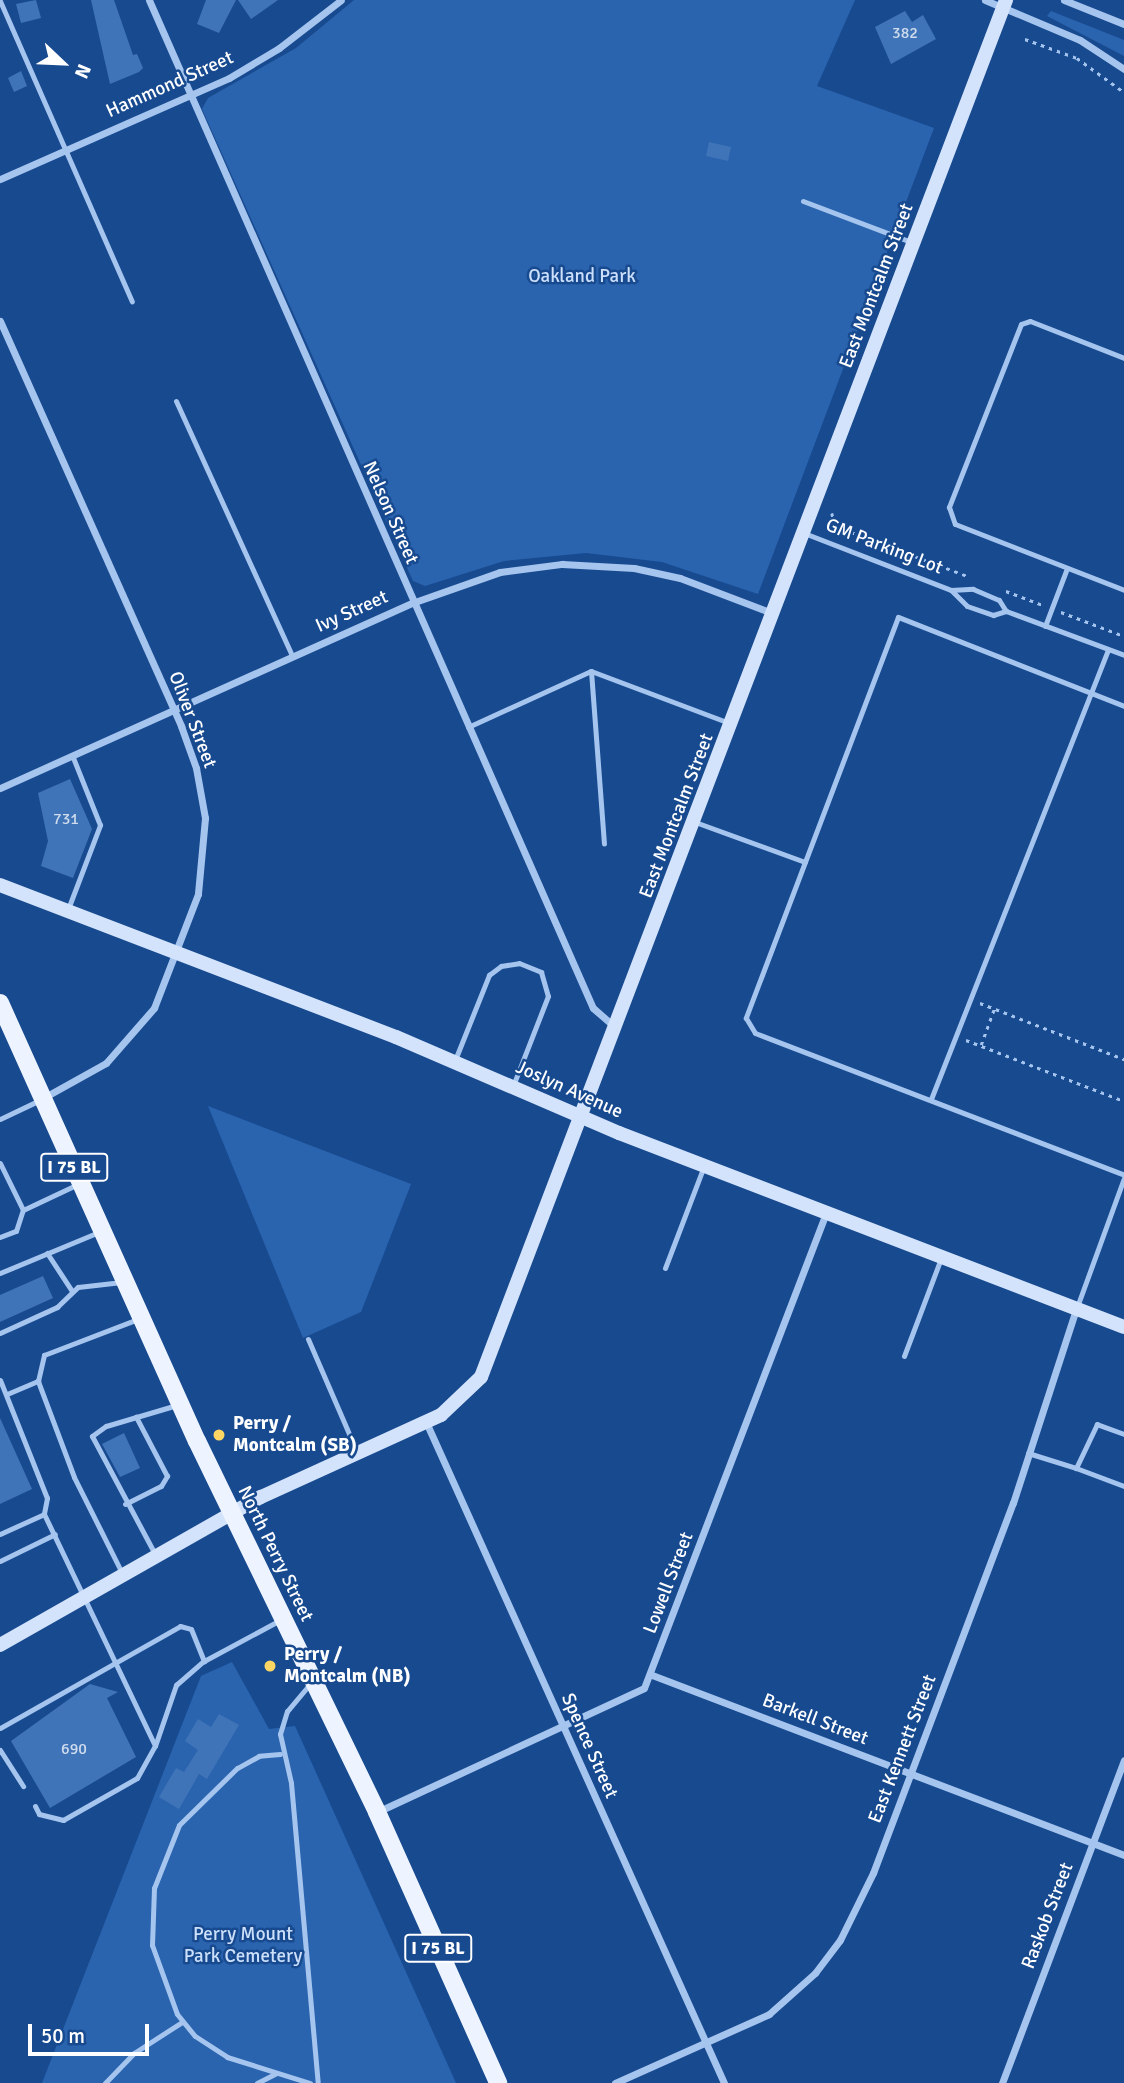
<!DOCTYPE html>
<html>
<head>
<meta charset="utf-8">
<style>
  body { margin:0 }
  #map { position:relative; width:1124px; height:2083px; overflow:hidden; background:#184a90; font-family:Signika,sans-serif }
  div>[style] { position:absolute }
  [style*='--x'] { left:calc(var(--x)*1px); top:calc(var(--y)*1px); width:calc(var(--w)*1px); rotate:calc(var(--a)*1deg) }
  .green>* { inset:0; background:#2a64ae }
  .building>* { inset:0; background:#4074b8 }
  .path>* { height:2.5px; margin-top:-1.25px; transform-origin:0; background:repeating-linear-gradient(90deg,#a5c5ef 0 3.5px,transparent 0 8.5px) }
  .service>* { height:5px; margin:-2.5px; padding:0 2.5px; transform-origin:2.5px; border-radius:2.5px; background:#a5c5ef }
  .minor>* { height:7px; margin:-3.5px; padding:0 3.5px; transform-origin:3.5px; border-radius:3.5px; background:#a5c5ef }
  .secondary>* { height:14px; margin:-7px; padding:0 7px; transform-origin:7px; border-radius:7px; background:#d3e3fb }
  .primary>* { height:18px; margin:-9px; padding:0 9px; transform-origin:9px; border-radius:9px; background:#edf4ff }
  .dots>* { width:19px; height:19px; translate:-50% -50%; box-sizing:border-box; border:4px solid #184a90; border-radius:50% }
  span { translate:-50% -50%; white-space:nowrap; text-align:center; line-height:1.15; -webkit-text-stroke:5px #184a90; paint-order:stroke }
  .number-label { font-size:16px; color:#cfdced }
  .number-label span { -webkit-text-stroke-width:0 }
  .shield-label span { padding:2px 5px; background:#184a90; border:2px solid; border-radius:5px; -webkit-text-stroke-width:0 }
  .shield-label { font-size:18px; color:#fff; font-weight:700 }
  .street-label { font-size:19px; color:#fff }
  .park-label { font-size:19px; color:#cce0fb }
  .poi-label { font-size:19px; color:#fff; font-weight:700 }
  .left { translate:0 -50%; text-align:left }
  .north { position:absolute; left:28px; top:28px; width:70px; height:70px; -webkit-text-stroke:5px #184a90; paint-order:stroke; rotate:113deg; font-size:19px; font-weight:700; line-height:28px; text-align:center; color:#fff }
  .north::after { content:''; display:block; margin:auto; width:24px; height:32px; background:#fff; clip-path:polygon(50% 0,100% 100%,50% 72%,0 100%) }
  .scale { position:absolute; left:28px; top:2024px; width:121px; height:32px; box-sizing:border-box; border:4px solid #fff; border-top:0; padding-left:9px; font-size:21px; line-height:24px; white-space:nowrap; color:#fff; -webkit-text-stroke:5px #184a90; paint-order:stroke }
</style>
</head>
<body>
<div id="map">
  <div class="green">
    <div style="clip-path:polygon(354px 0,855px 0,817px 86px,934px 128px,758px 594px,662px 562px,586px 553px,504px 561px,425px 586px,413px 581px,202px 109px,208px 98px,296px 48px)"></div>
    <div style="clip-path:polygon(1051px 11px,1124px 40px,1124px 56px,1047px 16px)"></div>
    <div style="clip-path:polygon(208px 1106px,411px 1184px,361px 1312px,303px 1338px)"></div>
    <div style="clip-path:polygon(232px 1662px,269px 1729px,295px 1726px,456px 2083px,42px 2083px,201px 1676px)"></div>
  </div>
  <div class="building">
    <div style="clip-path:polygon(36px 0,41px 18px,21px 23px,16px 4px)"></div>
    <div style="clip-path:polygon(91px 0,114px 0,133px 55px,137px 54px,143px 68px,139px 72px,110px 84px)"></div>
    <div style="clip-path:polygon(206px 0,236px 0,219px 33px,197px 24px)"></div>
    <div style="clip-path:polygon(238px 0,278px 0,251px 19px)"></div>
    <div style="clip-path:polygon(905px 11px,912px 22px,923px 15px,936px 39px,891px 64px,875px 27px)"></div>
    <div style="clip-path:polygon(21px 71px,27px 86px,14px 92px,8px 78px)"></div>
    <div style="clip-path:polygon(709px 142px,731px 147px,728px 161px,706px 156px)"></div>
    <div style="clip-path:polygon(70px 779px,92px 829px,73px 878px,41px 866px,48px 841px,38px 793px)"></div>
    <div style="clip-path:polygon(43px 1276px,53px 1298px,0 1322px,0 1295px)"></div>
    <div style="clip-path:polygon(0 1418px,32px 1489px,0 1504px)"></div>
    <div style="clip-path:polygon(124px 1433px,140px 1468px,120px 1477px,102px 1444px)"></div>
    <div style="clip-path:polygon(90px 1684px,118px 1692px,107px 1698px,136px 1757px,50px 1808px,11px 1741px)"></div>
    <div style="clip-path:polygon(219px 1714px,239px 1725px,207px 1779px,199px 1774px,179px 1809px,159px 1797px,176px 1768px,184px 1772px,198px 1750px,185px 1741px,198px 1719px,211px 1727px)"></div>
  </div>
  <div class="path">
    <div style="--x:1025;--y:39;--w:55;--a:20.1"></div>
    <div style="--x:1077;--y:58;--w:58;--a:35.9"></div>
    <div style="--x:832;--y:513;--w:13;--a:77"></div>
    <div style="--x:835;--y:526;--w:144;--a:20.7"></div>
    <div style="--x:1006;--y:591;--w:39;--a:21"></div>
    <div style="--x:1061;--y:612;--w:67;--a:20.9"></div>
    <div style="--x:980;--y:1003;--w:155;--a:21.3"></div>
    <div style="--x:966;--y:1040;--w:169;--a:21.1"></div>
    <div style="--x:981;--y:1045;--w:38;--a:-70"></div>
  </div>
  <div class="service">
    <div style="--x:0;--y:1;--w:328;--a:66.3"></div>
    <div style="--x:803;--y:201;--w:116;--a:20.8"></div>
    <div style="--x:1124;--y:358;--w:101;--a:-158.5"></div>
    <div style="--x:1030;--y:321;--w:9;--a:162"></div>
    <div style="--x:1021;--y:324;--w:197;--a:111.5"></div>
    <div style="--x:949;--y:507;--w:18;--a:71"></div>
    <div style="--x:955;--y:524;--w:181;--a:21.3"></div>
    <div style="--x:176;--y:401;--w:280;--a:65.5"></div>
    <div style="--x:804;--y:533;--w:158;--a:21.2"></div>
    <div style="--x:951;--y:590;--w:22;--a:-3"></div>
    <div style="--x:973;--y:589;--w:28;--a:23"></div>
    <div style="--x:999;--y:600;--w:13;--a:58"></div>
    <div style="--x:1006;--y:611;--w:126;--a:20.4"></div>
    <div style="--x:952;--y:591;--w:21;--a:45"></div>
    <div style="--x:967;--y:606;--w:28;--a:19"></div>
    <div style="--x:993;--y:615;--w:14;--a:-17"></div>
    <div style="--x:1045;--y:626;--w:62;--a:-69.2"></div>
    <div style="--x:591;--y:671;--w:173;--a:85.7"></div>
    <div style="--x:1124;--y:706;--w:243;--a:-158.5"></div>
    <div style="--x:898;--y:617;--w:429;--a:110.8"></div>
    <div style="--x:746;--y:1018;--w:17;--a:59"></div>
    <div style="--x:755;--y:1033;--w:395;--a:21"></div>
    <div style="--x:468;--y:727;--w:135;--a:-24.5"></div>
    <div style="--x:591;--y:671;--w:147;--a:20.6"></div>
    <div style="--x:695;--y:822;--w:117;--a:20"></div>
    <div style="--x:68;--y:909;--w:90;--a:-69.1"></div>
    <div style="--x:100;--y:825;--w:75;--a:-111.8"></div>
    <div style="--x:455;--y:1060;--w:92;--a:-68.2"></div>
    <div style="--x:489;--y:975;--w:15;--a:-37"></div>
    <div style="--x:501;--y:966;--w:18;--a:-9"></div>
    <div style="--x:519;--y:963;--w:24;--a:22"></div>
    <div style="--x:541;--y:972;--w:25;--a:74"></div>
    <div style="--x:548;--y:996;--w:97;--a:111.3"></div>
    <div style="--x:931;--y:1099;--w:483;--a:-68.5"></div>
    <div style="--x:0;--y:1119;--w:44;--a:-25.4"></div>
    <div style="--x:0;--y:1163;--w:52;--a:63.9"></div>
    <div style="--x:23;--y:1210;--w:61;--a:-25.3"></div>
    <div style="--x:0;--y:1237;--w:17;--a:-21"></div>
    <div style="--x:16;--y:1231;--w:22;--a:-72"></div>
    <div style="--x:47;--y:1253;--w:45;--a:56.7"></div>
    <div style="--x:665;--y:1268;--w:109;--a:-69.1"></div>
    <div style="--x:0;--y:1273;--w:107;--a:-22.5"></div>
    <div style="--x:1077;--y:1307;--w:137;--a:-70"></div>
    <div style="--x:0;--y:1333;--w:63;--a:-24.5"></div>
    <div style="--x:57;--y:1307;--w:29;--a:-44"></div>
    <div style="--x:78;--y:1287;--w:44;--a:-6.5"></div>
    <div style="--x:308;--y:1339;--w:121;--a:66.6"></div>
    <div style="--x:904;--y:1356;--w:105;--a:-69.3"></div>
    <div style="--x:0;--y:1380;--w:127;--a:68.3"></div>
    <div style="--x:47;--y:1498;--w:16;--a:101"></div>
    <div style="--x:7;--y:1394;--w:34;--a:-23"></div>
    <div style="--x:1124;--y:1434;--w:29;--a:-160"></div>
    <div style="--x:1097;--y:1424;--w:49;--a:115.5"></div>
    <div style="--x:1076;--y:1468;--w:51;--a:20.6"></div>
    <div style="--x:1028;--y:1453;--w:50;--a:17.4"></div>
    <div style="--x:125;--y:1504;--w:40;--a:-26.6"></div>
    <div style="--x:161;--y:1486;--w:12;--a:-59"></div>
    <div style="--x:167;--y:1476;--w:67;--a:-117.7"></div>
    <div style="--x:0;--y:1534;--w:48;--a:-24.4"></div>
    <div style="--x:44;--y:1514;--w:257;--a:64.4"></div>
    <div style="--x:156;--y:1556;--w:136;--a:-118.1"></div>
    <div style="--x:92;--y:1436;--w:17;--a:-36"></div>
    <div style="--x:106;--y:1426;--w:74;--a:-16.5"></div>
    <div style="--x:0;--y:1561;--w:61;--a:-26.1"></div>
    <div style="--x:122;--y:1573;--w:107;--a:-116.6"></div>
    <div style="--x:74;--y:1477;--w:103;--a:-110.6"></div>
    <div style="--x:38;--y:1381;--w:27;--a:-77"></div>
    <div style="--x:44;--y:1355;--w:101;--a:-21"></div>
    <div style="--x:309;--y:1685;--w:34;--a:130"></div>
    <div style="--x:287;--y:1711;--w:24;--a:107"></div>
    <div style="--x:280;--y:1734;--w:50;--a:77.3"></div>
    <div style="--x:291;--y:1783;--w:301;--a:84.9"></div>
    <div style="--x:0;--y:1728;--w:207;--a:-29.5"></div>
    <div style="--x:180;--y:1626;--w:11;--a:15"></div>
    <div style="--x:191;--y:1629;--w:35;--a:68"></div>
    <div style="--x:0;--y:1750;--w:43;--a:57.4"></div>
    <div style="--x:280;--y:1754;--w:21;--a:175"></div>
    <div style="--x:259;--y:1756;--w:25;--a:151"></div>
    <div style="--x:237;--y:1768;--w:81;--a:135.5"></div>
    <div style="--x:179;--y:1825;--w:68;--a:111.6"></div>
    <div style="--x:154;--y:1888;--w:57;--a:92"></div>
    <div style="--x:152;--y:1945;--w:73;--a:70.1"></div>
    <div style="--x:177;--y:2014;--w:28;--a:51"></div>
    <div style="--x:195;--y:2036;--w:38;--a:33"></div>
    <div style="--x:227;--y:2057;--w:87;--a:17.4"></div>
    <div style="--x:35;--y:1806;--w:9;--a:63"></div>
    <div style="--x:39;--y:1814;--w:25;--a:14"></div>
    <div style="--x:63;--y:1820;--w:85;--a:-29.6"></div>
    <div style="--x:137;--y:1778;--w:37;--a:-61"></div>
    <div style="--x:155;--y:1746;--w:65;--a:-71"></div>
    <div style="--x:176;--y:1685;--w:37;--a:-41"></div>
    <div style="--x:204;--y:1661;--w:86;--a:-28.3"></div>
    <div style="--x:105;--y:2083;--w:42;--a:-46"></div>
    <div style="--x:134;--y:2053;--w:57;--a:-32.9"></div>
    <div style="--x:257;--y:2083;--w:22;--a:-27"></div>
  </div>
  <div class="minor">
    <div style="--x:149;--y:0;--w:1101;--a:66.23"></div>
    <div style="--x:593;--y:1008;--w:28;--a:41"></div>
    <div style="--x:985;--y:0;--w:103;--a:22.8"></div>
    <div style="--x:1080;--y:40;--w:53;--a:33.4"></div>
    <div style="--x:1064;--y:0;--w:65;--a:21.8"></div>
    <div style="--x:0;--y:179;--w:250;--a:-23.8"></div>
    <div style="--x:229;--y:78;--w:58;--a:-31"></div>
    <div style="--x:279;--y:48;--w:78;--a:-37.7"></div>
    <div style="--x:0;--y:321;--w:444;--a:65.9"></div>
    <div style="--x:181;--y:726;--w:45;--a:70.3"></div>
    <div style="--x:196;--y:768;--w:51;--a:79.8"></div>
    <div style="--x:205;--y:818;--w:76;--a:95.3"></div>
    <div style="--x:198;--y:894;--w:122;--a:111.1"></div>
    <div style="--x:154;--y:1008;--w:73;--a:131.1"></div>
    <div style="--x:106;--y:1063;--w:72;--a:150.9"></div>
    <div style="--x:0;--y:788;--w:452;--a:-24.2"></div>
    <div style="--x:412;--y:603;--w:93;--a:-19.4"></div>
    <div style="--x:500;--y:572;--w:63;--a:-7.4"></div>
    <div style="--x:562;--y:564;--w:72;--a:3.2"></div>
    <div style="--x:634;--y:568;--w:47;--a:12.3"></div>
    <div style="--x:680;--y:578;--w:98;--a:20.8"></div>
    <div style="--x:426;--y:1422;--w:725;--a:65.73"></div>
    <div style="--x:652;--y:1675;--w:505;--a:20.87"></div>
    <div style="--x:377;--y:1812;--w:294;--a:-24.9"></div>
    <div style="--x:644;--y:1688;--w:509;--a:-69.04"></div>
    <div style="--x:615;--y:2083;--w:169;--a:-24.1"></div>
    <div style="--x:769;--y:2014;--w:62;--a:-41.7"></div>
    <div style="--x:815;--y:1973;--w:41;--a:-52.9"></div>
    <div style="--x:840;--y:1940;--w:75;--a:-63.8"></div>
    <div style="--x:873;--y:1873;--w:396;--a:-69.3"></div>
    <div style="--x:1013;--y:1503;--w:204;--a:-72"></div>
    <div style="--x:1002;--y:2083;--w:345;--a:-69.3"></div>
  </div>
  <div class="secondary">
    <div style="--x:0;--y:885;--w:424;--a:21"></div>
    <div style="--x:396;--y:1037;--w:243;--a:23.3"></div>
    <div style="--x:619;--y:1133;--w:541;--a:21.01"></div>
    <div style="--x:0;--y:1645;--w:300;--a:-29.6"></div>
    <div style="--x:261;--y:1497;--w:198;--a:-24.5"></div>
    <div style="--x:441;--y:1415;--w:55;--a:-43.5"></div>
    <div style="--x:481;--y:1377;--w:1474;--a:-69.13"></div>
  </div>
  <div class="primary">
    <div style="--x:0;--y:1003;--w:480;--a:65.8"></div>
    <div style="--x:197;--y:1441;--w:412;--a:64.1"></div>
    <div style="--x:377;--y:1812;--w:297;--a:65.9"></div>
  </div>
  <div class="dots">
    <div style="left:219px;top:1435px;background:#ffd563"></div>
    <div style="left:270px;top:1666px;background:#ffd563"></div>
  </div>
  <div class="number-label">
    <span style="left:905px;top:33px">382</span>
    <span style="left:66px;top:819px">731</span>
    <span style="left:74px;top:1749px">690</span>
  </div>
  <div class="shield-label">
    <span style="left:74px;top:1167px">I 75 BL</span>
    <span style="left:438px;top:1948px">I 75 BL</span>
  </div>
  <div class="street-label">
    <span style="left:170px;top:85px;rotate:-24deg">Hammond Street</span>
    <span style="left:877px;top:286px;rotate:-69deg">East Montcalm Street</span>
    <span style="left:390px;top:513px;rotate:66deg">Nelson Street</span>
    <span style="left:884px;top:547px;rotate:21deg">GM Parking Lot</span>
    <span style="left:352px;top:612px;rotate:-24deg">Ivy Street</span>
    <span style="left:192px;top:720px;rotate:69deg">Oliver Street</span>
    <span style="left:677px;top:816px;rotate:-69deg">East Montcalm Street</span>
    <span style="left:569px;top:1090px;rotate:24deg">Joslyn Avenue</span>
    <span style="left:275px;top:1554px;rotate:64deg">North Perry Street</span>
    <span style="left:669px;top:1583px;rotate:-69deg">Lowell Street</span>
    <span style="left:815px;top:1720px;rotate:21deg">Barkell Street</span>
    <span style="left:589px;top:1746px;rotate:66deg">Spence Street</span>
    <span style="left:903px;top:1749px;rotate:-69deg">East Kennett Street</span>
    <span style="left:1048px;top:1916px;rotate:-69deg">Raskob Street</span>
  </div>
  <div class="park-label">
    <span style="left:582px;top:277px">Oakland Park</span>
    <span style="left:243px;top:1946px">Perry Mount<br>Park Cemetery</span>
  </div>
  <div class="poi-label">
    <span class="left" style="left:233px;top:1435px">Perry /<br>Montcalm (SB)</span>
    <span class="left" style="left:284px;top:1666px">Perry /<br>Montcalm (NB)</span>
  </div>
  <div class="north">N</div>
  <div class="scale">50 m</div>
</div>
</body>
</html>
